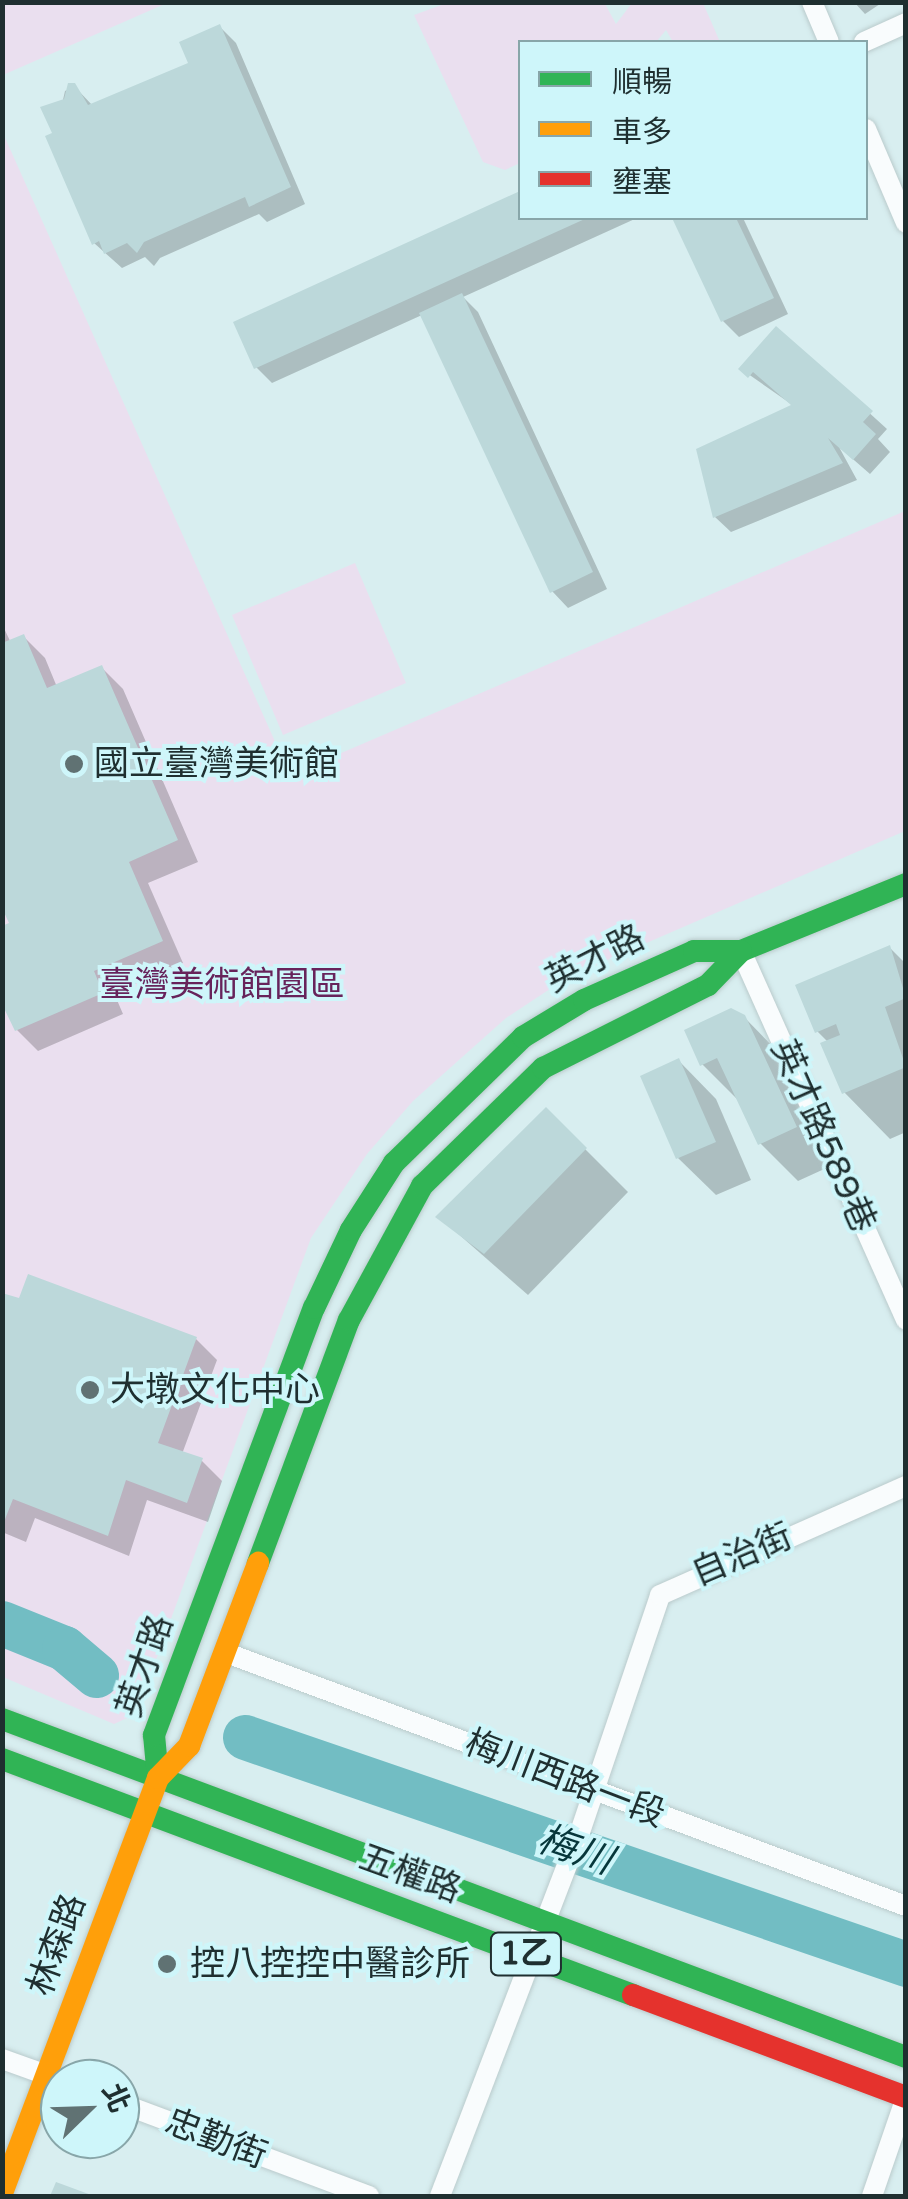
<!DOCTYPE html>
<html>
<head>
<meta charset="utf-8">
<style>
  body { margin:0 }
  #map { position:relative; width:908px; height:2199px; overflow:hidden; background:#d8eef0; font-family:"Varela Round","Noto Sans TC",sans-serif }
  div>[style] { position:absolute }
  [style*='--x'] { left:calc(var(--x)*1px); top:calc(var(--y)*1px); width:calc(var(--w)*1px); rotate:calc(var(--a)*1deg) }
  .green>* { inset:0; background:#eadfef }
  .shadow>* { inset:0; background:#0003 }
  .river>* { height:45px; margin:-22.5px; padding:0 22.5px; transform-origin:22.5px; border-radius:22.5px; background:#72bdc3 }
  .building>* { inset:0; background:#bcd8da }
  .roads { filter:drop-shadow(0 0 2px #bacbcc) drop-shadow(0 0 2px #bacbcc) }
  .street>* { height:20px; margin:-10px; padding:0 10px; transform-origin:10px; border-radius:10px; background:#f9fcfd }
  .fast>* { height:22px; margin:-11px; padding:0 11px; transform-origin:11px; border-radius:11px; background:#30b455 }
  .slow>* { height:22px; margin:-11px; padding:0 11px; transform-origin:11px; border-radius:11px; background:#ff9f0a }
  .jam>* { height:22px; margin:-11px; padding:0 11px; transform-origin:11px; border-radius:11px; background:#e5322d }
  .dots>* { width:28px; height:28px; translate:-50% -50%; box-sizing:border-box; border:5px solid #cef6fa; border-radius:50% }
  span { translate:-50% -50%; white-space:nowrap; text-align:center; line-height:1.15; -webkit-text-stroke:8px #cef6fa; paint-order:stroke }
  .shield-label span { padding:2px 8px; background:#cef6fa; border:2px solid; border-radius:8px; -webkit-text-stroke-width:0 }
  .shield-label { font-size:32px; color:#1f2f30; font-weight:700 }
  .poi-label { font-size:35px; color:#1f2f30 }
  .left { translate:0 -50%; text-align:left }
  .street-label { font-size:35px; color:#1f2f30 }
  .park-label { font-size:35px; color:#67235b }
  .water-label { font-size:38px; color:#07373b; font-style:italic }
  .frame { position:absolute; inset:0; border:5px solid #1f2f30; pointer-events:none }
  .legend { position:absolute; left:518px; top:40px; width:350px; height:180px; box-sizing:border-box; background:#cef6fa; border:2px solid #88a6a9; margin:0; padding:12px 18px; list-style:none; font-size:30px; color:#1f2f30 }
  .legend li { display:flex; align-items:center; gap:20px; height:50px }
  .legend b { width:50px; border:2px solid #88a6a9 }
  .north { position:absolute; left:40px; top:2059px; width:100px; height:100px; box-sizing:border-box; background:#cef6fa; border:2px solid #88a6a9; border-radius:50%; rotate:67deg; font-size:28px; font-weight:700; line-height:40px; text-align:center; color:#1f2f30 }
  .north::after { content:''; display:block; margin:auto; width:35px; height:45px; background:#607273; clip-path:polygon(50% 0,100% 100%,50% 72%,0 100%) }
</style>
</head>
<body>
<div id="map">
  <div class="green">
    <div style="clip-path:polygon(3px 2px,167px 2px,167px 3px,3px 75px)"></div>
    <div style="clip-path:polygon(604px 2px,616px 24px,632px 3px,703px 3px,720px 42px,673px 42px,666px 30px,656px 42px,520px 42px,520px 163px,505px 170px,483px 162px,414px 15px,447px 3px)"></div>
    <div style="clip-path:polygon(2px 131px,290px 775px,905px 511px,905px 831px,568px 977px,506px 1018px,413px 1101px,367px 1154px,311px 1238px,136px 1714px,114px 1724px,3px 1677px)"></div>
    <div style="clip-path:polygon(355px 563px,406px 683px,283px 735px,232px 615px)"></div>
  </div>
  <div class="shadow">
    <div style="clip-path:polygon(883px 2px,865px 14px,854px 2px)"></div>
    <div style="clip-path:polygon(220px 27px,236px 43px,305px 204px,267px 222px,259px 214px,160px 258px,154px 266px,145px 257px,122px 268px,94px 243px,55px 135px,65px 91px,74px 86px,93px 106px,191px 64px)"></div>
    <div style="clip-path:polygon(520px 194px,520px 218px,637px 218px,463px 297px,478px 312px,607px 589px,568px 608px,552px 591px,422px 315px,272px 383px,256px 367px,236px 323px)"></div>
    <div style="clip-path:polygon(676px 218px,743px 218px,788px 314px,739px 337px,723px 321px)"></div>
    <div style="clip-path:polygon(777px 329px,887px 429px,878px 439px,890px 452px,870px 474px,839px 447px,857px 480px,731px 532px,715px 517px,794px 406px,741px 369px)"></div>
    <div style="clip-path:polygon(2px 624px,11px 643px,24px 637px,45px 658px,57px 687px,102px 668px,123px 689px,198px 862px,148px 883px,183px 963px,114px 993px,123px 1014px,38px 1051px,17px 1030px,13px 925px,2px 902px)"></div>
    <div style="clip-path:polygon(890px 948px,906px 964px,906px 1132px,890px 1139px,844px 1092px,828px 1042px,817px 1031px)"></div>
    <div style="clip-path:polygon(744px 1017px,782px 1056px,833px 1165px,798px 1181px,760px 1143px,741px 1103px,702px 1064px)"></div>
    <div style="clip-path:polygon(679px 1061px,716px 1099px,751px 1180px,716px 1195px,678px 1158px)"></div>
    <div style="clip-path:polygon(546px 1110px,628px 1192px,528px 1295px,439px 1217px)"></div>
    <div style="clip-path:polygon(2px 1296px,196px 1339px,217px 1360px,182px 1454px,201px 1460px,222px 1481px,208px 1522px,147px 1500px,129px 1556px,35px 1518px,26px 1542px,2px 1532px)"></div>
  </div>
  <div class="river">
    <div style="--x:2;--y:1623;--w:67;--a:22"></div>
    <div style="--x:64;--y:1648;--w:42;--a:40.2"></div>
    <div style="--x:245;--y:1737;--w:699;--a:18.95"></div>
  </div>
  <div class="building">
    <div style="clip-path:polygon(220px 24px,291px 187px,249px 207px,245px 197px,144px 242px,137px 253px,127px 243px,104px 254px,99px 241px,92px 245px,45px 136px,52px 133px,40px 107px,64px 99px,68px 83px,75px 83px,88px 105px,188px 63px,179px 42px)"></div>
    <div style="clip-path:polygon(520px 191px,520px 218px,587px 218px,254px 369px,233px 322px)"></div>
    <div style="clip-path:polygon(672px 218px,736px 218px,774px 298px,721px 322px)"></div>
    <div style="clip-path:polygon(462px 293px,593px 572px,550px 593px,419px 313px)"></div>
    <div style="clip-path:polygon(776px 326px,873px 411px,863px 422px,876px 434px,853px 460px,828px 438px,843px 463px,713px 518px,696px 449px,791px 405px,753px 372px,748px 378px,738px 369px)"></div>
    <div style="clip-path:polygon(24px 634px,47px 688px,102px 665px,178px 840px,129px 862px,163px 941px,94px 971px,103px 993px,15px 1031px,2px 1004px,2px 926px,9px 923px,2px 908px,2px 643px)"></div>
    <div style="clip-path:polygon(890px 945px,906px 998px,885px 1007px,906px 1067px,842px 1094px,820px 1043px,840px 1035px,836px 1024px,815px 1033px,795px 985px)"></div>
    <div style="clip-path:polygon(731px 1008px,745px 1015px,797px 1127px,758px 1145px,717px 1058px,700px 1066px,684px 1030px)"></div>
    <div style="clip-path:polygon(679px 1058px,716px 1142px,676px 1159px,640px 1076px)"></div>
    <div style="clip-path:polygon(546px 1107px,587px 1148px,484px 1254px,435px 1217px)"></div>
    <div style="clip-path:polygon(28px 1274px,197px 1337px,158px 1443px,203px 1458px,187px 1503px,126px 1480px,108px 1536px,13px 1499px,2px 1527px,2px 1293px,19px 1298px)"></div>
    <div style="clip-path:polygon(56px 2182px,94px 2196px,50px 2196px)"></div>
  </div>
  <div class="roads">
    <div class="street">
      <div style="--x:812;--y:2;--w:43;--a:67"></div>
      <div style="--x:864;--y:42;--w:46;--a:-24.3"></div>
      <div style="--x:866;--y:129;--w:102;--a:66.9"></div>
      <div style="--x:741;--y:951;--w:404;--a:65.9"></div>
      <div style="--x:224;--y:1652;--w:728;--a:20.43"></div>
      <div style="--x:2;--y:2059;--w:59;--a:19.7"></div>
      <div style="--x:120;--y:2103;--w:266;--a:20.5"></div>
      <div style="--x:440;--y:2196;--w:390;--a:-69"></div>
      <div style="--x:580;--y:1832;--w:250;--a:-71.3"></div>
      <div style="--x:660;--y:1595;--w:269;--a:-23.9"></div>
      <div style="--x:872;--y:2196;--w:105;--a:-71"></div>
    </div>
    <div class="fast">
      <div style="--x:258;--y:1563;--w:259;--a:-69.5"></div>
      <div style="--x:349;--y:1320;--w:153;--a:-61.4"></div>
      <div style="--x:422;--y:1186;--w:169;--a:-44.3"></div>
      <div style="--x:543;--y:1068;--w:185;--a:-26.7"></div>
      <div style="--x:708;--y:985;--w:47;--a:-45.9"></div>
      <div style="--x:741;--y:951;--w:178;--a:-22.1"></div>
      <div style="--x:2;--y:1719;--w:965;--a:20.5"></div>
      <div style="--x:2;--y:1759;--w:674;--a:20.51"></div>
      <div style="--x:158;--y:1778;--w:43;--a:-95.3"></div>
      <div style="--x:154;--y:1735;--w:456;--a:-69.5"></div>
      <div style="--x:314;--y:1308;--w:86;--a:-64.6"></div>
      <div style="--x:351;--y:1230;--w:80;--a:-57.3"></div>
      <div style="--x:394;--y:1163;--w:180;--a:-44.3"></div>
      <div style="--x:523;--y:1037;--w:71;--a:-31.2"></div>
      <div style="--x:584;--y:1000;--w:120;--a:-24"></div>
      <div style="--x:694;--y:951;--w:47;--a:0"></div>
    </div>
    <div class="slow">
      <div style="--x:2;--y:2193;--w:443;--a:-69.4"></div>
      <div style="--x:158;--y:1778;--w:45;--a:-45.9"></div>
      <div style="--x:189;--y:1746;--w:196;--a:-69.3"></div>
    </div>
    <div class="jam">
      <div style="--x:633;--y:1995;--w:291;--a:20.5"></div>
    </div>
  </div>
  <div class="dots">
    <div style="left:74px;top:764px;background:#607273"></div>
    <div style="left:90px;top:1390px;background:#607273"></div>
    <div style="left:167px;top:1964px;background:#607273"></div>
  </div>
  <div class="shield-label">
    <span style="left:526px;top:1954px">1乙</span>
  </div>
  <div class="poi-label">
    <span class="left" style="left:94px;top:764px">國立臺灣美術館</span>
    <span class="left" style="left:110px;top:1390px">大墩文化中心</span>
    <span class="left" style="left:190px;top:1964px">控八控控中醫診所</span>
  </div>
  <div class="street-label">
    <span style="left:595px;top:959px;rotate:-27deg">英才路</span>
    <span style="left:823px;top:1136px;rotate:66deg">英才路589巷</span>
    <span style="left:742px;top:1555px;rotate:-23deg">自治街</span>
    <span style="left:145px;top:1666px;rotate:-71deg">英才路</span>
    <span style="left:565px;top:1779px;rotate:21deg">梅川西路一段</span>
    <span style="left:410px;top:1874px;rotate:20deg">五權路</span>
    <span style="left:57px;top:1945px;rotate:-70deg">林森路</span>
    <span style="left:216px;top:2139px;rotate:21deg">忠勤街</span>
  </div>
  <div class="park-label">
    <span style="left:222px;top:985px">臺灣美術館園區</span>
  </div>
  <div class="water-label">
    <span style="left:575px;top:1851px;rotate:19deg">梅川</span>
  </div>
  <div class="frame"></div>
  <ul class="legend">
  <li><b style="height:12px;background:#30b455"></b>順暢</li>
  <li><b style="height:12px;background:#ff9f0a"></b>車多</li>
  <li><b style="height:12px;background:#e5322d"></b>壅塞</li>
  </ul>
  <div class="north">北</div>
</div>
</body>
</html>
